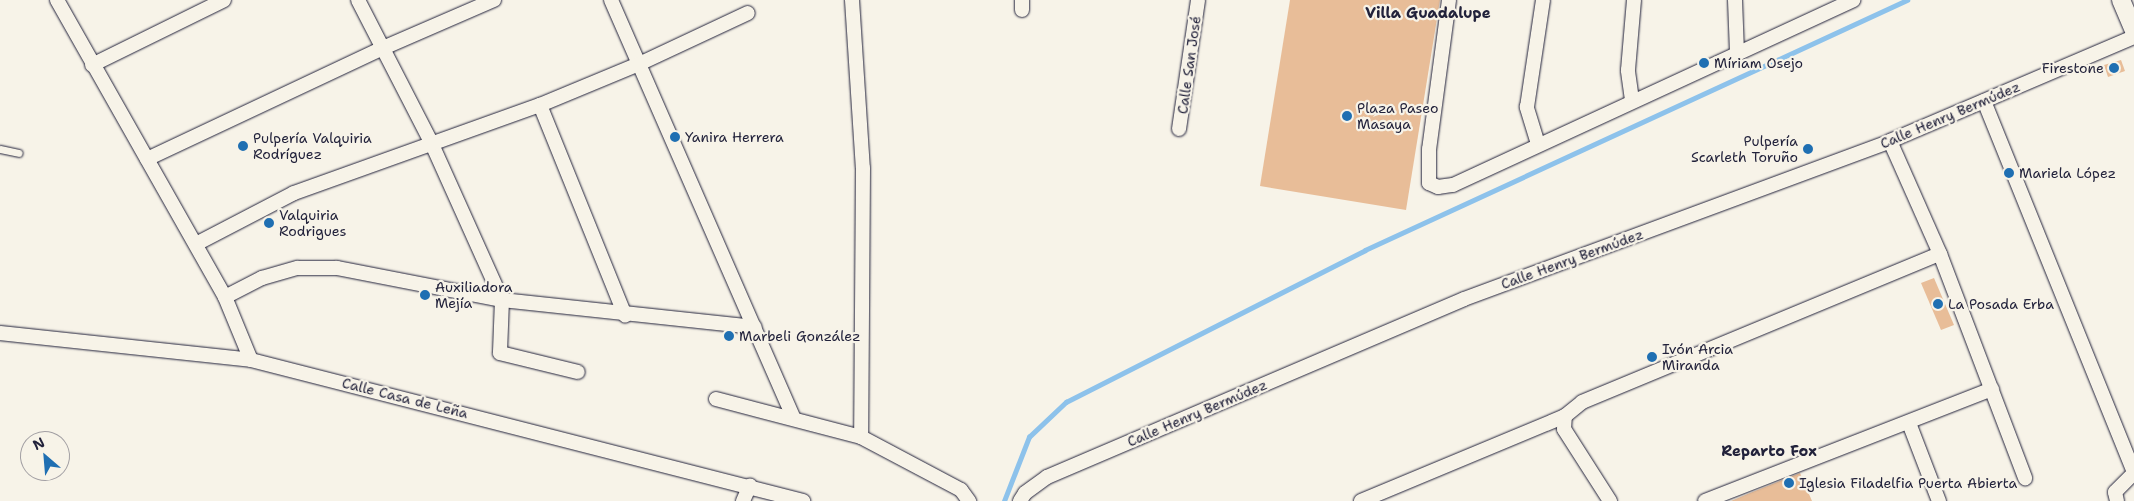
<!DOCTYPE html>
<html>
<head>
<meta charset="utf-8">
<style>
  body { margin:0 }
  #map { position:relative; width:2134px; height:501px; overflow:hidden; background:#f7f3e8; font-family:"Shantell Sans",sans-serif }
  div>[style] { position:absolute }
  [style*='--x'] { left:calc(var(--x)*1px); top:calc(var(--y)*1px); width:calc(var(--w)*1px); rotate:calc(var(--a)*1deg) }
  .stream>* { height:4.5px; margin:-2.25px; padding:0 2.25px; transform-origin:2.25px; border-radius:2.25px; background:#8dc2eb }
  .building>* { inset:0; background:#e8bd98 }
  .roads { filter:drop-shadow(0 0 1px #22223b) drop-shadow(0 0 1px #22223b) }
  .service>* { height:7px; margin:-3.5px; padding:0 3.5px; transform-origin:3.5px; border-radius:3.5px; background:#f7f3e8 }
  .minor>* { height:14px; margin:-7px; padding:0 7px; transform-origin:7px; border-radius:7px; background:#f7f3e8 }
  .tertiary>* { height:18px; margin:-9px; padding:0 9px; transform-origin:9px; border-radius:9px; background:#f7f3e8 }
  .dots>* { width:14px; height:14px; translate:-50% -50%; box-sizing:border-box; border:2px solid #f7f3e8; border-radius:50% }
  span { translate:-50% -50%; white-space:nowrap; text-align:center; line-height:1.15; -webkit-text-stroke:4.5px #f7f3e8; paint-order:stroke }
  .poi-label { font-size:14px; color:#22223b }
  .left { translate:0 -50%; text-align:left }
  .right { translate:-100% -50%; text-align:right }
  .street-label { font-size:14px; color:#22223b }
  .neighbourhood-label { font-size:15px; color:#22223b; font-weight:700 }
  .north { position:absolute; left:20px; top:431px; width:50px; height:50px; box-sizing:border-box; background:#f7f3e8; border:1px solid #a29fa3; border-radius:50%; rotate:333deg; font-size:14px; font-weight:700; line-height:20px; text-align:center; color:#22223b }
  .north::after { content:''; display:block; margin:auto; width:18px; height:22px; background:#1f6fb2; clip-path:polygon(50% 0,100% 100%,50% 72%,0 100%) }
</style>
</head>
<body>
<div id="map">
  <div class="stream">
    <div style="--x:1004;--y:501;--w:69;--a:-68.7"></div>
    <div style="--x:1029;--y:437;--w:51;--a:-43.4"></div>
    <div style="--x:1066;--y:402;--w:335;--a:-26.9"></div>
    <div style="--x:1365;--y:250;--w:597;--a:-24.76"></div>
  </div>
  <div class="building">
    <div style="clip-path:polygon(1290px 0,1440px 0,1406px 210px,1260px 186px)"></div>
    <div style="clip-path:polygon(2121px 60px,2125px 71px,2108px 77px,2104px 65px)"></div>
    <div style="clip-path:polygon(1934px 278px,1954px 325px,1941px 330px,1921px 283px)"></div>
    <div style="clip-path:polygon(1800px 473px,1812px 501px,1731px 501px,1750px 493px)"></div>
  </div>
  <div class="roads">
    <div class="service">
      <div style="--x:0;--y:149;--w:19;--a:12"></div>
    </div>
    <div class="minor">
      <div style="--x:57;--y:0;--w:341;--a:60.5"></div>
      <div style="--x:225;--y:297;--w:68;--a:67.6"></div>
      <div style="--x:358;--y:0;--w:160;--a:62.8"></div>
      <div style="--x:431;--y:142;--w:173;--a:65.8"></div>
      <div style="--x:502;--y:300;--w:53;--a:92.2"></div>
      <div style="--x:500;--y:353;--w:80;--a:13.7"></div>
      <div style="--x:611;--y:0;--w:454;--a:66.4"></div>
      <div style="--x:852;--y:0;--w:168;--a:86.3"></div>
      <div style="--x:863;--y:168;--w:269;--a:90.4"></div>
      <div style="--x:1449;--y:0;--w:150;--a:97.6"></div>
      <div style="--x:1429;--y:149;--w:34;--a:90"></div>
      <div style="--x:1429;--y:183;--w:10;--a:24"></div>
      <div style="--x:1438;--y:187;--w:15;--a:-8"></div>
      <div style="--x:1453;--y:185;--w:441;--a:-24.8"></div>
      <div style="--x:1735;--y:0;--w:52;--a:87.8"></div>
      <div style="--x:1022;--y:10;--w:10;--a:-90"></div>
      <div style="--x:92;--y:65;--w:147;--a:-26.2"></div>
      <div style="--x:1632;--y:100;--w:30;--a:-98"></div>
      <div style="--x:1628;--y:70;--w:70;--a:-85.1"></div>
      <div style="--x:1984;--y:101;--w:401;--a:68"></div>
      <div style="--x:540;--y:105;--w:227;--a:68"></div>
      <div style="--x:1179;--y:129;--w:130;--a:-81.6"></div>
      <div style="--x:1890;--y:141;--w:124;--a:66.1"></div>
      <div style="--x:1940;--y:254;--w:240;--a:69.2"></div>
      <div style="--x:1538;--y:144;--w:39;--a:-107"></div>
      <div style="--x:1527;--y:107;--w:108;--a:-81.5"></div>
      <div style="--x:147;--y:159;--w:261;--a:-25.2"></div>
      <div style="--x:383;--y:48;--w:121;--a:-23.4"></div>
      <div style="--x:196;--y:244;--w:110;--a:-27.5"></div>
      <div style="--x:294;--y:193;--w:261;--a:-19.7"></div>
      <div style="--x:540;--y:105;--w:107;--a:-22.5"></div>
      <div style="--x:639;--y:64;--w:120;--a:-25.1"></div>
      <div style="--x:225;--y:297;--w:42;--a:-27.2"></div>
      <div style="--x:262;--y:278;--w:37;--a:-16"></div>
      <div style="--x:298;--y:268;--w:39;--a:0"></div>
      <div style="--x:337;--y:268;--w:168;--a:11"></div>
      <div style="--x:502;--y:300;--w:254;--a:6.1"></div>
      <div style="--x:0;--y:333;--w:252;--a:6.1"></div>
      <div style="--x:251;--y:360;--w:570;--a:14.33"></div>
      <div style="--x:716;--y:399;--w:150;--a:14.7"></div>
      <div style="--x:861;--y:437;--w:113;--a:27.9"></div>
      <div style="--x:961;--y:490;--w:14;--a:54"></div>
      <div style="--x:1909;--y:423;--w:84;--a:69"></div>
      <div style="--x:743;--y:501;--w:17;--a:-66"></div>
      <div style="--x:1020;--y:501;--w:9;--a:-58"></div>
      <div style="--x:1025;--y:493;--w:27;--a:-36"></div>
      <div style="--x:1047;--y:477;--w:453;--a:-23.1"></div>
      <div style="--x:1464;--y:299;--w:454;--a:-20.3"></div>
      <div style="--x:1890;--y:141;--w:265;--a:-23.1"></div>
      <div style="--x:1361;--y:501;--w:221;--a:-22.6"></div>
      <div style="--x:1610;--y:501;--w:85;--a:-122.6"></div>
      <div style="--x:1564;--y:429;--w:13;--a:-86"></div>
      <div style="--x:1565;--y:416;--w:22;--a:-39"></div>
      <div style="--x:1582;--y:402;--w:387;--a:-22.5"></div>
      <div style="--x:1705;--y:501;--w:308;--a:-21.3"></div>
      <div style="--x:2117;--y:501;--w:9;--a:-103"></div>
      <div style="--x:2115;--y:492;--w:27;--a:-45"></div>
    </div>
    <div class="tertiary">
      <div style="--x:2121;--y:0;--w:34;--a:67"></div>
    </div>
  </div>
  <div class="dots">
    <div style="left:1704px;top:63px;background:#1f6fb2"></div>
    <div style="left:2114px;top:68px;background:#1f6fb2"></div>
    <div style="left:1347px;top:116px;background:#1f6fb2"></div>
    <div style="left:675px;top:137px;background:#1f6fb2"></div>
    <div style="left:243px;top:146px;background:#1f6fb2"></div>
    <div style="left:1808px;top:149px;background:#1f6fb2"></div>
    <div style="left:2009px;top:173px;background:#1f6fb2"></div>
    <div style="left:269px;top:223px;background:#1f6fb2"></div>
    <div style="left:425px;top:295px;background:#1f6fb2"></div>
    <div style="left:1938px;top:304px;background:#1f6fb2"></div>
    <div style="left:729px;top:336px;background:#1f6fb2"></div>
    <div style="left:1652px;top:357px;background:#1f6fb2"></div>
    <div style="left:1789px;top:483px;background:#1f6fb2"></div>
  </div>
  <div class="poi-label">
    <span class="left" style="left:1714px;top:63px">Míriam Osejo</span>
    <span class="right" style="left:2104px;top:68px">Firestone</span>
    <span class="left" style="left:1357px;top:116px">Plaza Paseo<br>Masaya</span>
    <span class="left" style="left:685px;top:137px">Yanira Herrera</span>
    <span class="left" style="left:253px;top:146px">Pulpería Valquiria<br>Rodríguez</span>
    <span class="right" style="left:1798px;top:149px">Pulpería<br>Scarleth Toruño</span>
    <span class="left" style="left:2019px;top:173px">Mariela López</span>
    <span class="left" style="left:279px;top:223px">Valquiria<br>Rodrigues</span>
    <span class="left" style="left:435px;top:295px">Auxiliadora<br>Mejía</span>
    <span class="left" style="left:1948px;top:304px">La Posada Erba</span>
    <span class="left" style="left:739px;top:336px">Marbeli González</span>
    <span class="left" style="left:1662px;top:357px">Ivón Arcia<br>Miranda</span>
    <span class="left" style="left:1799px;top:483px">Iglesia Filadelfia Puerta Abierta</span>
  </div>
  <div class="street-label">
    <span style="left:1189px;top:65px;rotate:-82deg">Calle San José</span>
    <span style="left:1950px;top:115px;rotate:-23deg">Calle Henry Bermúdez</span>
    <span style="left:1572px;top:259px;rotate:-20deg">Calle Henry Bermúdez</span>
    <span style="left:405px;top:398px;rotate:14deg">Calle Casa de Leña</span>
    <span style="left:1197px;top:413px;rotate:-23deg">Calle Henry Bermúdez</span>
  </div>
  <div class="neighbourhood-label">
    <span style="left:1428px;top:14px">Villa Guadalupe</span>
    <span style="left:1769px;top:452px">Reparto Fox</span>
  </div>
  <div class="north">N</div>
</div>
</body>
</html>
